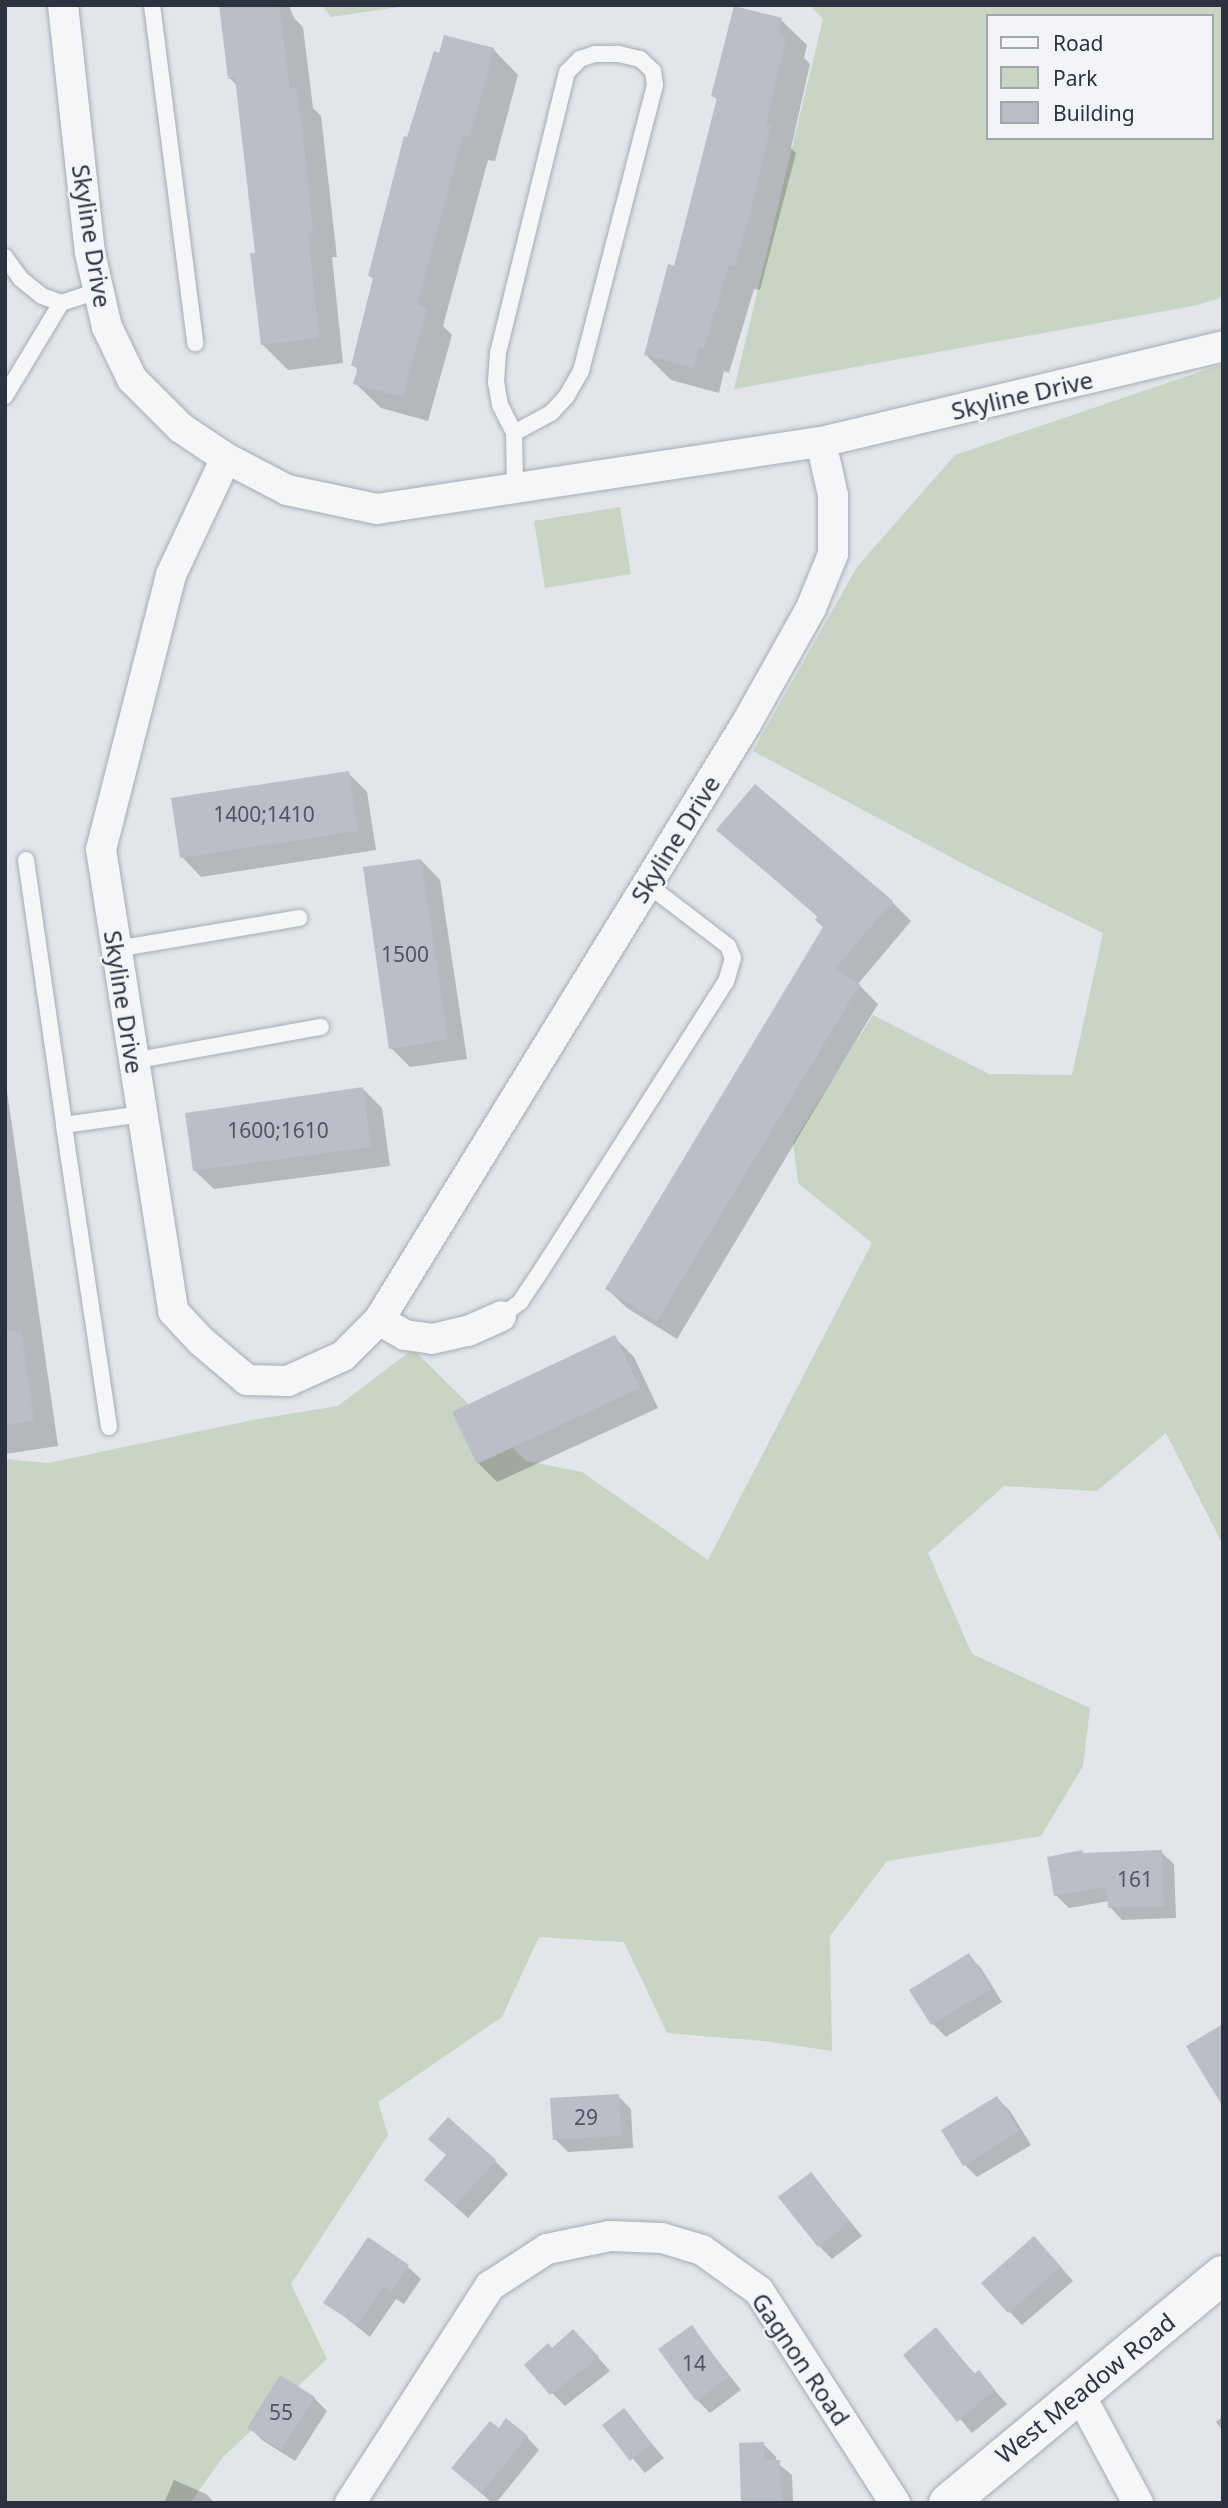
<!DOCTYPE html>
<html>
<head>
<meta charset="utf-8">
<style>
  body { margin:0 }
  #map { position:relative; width:1228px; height:2508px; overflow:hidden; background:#e2e5ea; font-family:"Noto Sans",sans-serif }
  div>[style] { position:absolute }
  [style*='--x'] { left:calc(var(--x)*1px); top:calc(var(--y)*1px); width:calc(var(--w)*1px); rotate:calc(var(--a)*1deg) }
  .green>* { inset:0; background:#c8d4c4 }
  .shadow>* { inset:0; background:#0003 }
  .building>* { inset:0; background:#babec7 }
  .roads { filter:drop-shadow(0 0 2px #a7acb4) drop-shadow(0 0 2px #a7acb4) }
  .service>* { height:16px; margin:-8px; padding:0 8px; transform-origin:8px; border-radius:8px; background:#f5f6f8 }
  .minor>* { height:30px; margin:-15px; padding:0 15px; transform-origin:15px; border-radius:15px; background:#f5f6f8 }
  .tertiary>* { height:38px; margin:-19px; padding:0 19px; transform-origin:19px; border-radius:19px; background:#f5f6f8 }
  span { translate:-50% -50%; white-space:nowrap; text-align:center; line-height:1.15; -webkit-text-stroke:5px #f2f4f7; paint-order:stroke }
  .number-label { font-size:21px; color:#4f5662 }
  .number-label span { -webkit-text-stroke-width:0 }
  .street-label { font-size:24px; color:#2b3341 }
  .frame { position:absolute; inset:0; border:7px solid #2b3341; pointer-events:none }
  .legend { position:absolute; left:986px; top:14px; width:228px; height:126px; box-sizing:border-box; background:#f2f4f7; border:2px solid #a2a7ae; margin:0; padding:9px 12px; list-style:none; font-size:21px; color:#2b3341 }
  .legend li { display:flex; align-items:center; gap:14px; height:35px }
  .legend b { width:35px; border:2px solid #a2a7ae }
</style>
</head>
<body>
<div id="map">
  <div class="green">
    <div style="clip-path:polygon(322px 5px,413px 5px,331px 17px)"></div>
    <div style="clip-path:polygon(evenodd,810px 5px,1223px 5px,1223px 297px,1198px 305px,734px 389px,823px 19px,810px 5px,988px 16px,1212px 16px,1212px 138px,988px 138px,988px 16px)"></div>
    <div style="clip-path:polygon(1223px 364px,1223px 1545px,1166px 1433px,1097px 1491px,1004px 1486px,928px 1553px,972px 1654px,1090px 1708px,1083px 1766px,1041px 1836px,887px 1861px,830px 1936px,832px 2051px,764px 2041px,667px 2033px,624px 1942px,539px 1937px,502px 2017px,378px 2102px,388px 2135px,291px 2284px,327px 2359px,223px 2457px,190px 2503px,5px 2503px,5px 1459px,48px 1463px,253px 1420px,338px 1406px,413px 1349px,526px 1461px,582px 1472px,708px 1560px,872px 1243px,798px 1183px,793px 1142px,873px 1015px,989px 1074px,1072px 1075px,1103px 933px,973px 869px,753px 751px,857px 567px,955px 455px)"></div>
    <div style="clip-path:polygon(620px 507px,631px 574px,545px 588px,534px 521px)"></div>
  </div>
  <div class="shadow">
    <div style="clip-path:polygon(221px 5px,289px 5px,294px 18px,303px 27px,313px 108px,321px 116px,337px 257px,332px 257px,343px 363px,288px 370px,262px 344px,257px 254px,238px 87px,230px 78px)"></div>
    <div style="clip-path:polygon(781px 20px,807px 45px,804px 58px,810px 64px,791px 148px,796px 153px,760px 290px,754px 289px,729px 373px,724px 371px,719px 393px,671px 380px,646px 355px,675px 268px,718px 101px,713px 95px)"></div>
    <div style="clip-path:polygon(493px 49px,518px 75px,495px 161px,488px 160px,443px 326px,452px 335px,428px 421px,381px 408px,355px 383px,359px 371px,353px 365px,375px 281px,370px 276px,408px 139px)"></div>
    <div style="clip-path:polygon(348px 773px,367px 792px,376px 850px,201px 877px,182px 857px)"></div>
    <div style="clip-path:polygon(718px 830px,892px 902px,911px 921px,858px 984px,878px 1004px,677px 1339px,627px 1308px,607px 1289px,825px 927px,819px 918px)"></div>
    <div style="clip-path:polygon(421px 860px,440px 880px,467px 1059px,410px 1067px,391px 1048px)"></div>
    <div style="clip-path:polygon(5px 1077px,58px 1446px,5px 1454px)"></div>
    <div style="clip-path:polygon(363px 1089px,382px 1108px,390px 1166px,214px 1189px,194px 1170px)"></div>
    <div style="clip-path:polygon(614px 1337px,634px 1357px,658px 1408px,497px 1482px,478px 1463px)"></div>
    <div style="clip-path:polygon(1161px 1852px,1174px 1864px,1176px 1918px,1122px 1920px,1110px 1907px,1109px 1901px,1069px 1908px,1056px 1895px,1084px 1855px)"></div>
    <div style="clip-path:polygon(968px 1955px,981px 1968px,1002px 2002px,946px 2037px,933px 2024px,912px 1990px)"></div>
    <div style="clip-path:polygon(618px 2096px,631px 2109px,633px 2148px,568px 2152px,555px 2139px)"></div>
    <div style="clip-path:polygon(997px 2098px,1010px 2111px,1031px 2145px,977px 2177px,964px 2164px)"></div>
    <div style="clip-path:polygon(495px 2161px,508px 2174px,468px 2218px,439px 2192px)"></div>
    <div style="clip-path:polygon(811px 2174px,862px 2236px,832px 2259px,819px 2246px)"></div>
    <div style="clip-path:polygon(1047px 2251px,1073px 2281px,1022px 2325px,983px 2283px)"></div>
    <div style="clip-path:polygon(408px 2267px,421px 2279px,404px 2304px,396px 2299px,370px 2337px,326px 2302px)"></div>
    <div style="clip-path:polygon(692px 2328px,741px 2390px,710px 2413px,697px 2400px)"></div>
    <div style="clip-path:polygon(936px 2330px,976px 2375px,979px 2373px,1007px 2404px,972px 2433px,906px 2355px)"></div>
    <div style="clip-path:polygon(586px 2344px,610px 2371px,565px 2406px,552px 2393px,552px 2350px)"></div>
    <div style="clip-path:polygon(314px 2398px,327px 2411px,295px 2461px,262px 2440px,249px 2427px)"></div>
    <div style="clip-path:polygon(624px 2411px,664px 2458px,645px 2473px,605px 2425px)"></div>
    <div style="clip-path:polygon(1223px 2416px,1223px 2431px,1216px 2422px)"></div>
    <div style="clip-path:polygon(499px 2430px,527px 2437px,539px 2450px,496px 2503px,492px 2503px,453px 2468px)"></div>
    <div style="clip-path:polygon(763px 2444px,776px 2457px,776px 2462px,792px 2475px,793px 2503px,742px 2503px)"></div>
    <div style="clip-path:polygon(174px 2480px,206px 2494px,215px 2503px,164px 2503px)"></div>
  </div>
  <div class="building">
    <div style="clip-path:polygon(219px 5px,279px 5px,290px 89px,297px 88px,304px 144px,313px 232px,308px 232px,319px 338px,261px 345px,250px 253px,255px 253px,235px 78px,228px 79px)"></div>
    <div style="clip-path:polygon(734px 6px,782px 18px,778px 35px,786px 38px,766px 125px,771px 126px,750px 214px,735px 266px,729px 264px,704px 349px,699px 347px,694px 368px,644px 355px,668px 264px,674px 266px,717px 98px,711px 96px)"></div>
    <div style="clip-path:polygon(444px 35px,494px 48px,470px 137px,463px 136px,417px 305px,427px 308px,403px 397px,353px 384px,358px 367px,351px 366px,373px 278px,368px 276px,404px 136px,407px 137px,434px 51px,439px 53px)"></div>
    <div style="clip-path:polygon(349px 771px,358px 831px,180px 858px,171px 798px)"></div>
    <div style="clip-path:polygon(755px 784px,893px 901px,835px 968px,860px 984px,657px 1321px,605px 1289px,823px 927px,815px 920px,818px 916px,716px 830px)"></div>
    <div style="clip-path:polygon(421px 859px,448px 1040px,389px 1049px,363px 867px)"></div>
    <div style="clip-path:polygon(363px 1087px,371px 1147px,193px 1171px,185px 1113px)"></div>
    <div style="clip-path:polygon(21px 1330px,34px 1421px,5px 1425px,5px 1331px)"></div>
    <div style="clip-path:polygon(615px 1335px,640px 1388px,477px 1464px,452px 1412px)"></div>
    <div style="clip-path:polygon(1082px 1850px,1083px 1853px,1162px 1850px,1164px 1906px,1108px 1908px,1107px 1887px,1054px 1896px,1047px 1857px)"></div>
    <div style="clip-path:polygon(969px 1953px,991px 1989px,931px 2025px,909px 1990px)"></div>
    <div style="clip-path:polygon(1223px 2024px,1223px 2107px,1186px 2046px)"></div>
    <div style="clip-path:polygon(619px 2094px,621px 2136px,553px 2140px,550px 2098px)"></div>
    <div style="clip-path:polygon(997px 2096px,1019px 2131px,963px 2166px,941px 2130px)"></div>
    <div style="clip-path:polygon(448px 2117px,496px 2160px,455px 2206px,424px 2180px,446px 2155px,428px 2139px)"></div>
    <div style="clip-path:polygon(811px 2172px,850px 2222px,818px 2247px,778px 2197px)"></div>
    <div style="clip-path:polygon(1034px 2236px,1061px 2267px,1008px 2313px,981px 2283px)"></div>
    <div style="clip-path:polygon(368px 2237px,409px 2265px,391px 2293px,383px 2287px,357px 2325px,323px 2303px)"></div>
    <div style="clip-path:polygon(692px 2325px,729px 2377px,696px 2401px,658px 2349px)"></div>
    <div style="clip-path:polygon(936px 2327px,974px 2374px,979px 2370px,995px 2390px,957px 2422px,903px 2355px)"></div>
    <div style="clip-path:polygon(573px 2329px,599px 2357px,550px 2395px,524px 2365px,548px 2343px,552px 2348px)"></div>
    <div style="clip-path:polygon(280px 2375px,315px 2397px,281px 2450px,247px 2428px)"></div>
    <div style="clip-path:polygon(624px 2408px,652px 2444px,630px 2461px,602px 2425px)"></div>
    <div style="clip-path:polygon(506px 2418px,528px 2436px,481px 2493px,451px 2468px,490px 2421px,499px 2428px)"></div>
    <div style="clip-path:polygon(764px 2442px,764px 2460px,780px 2460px,781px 2503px,741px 2503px,739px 2443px)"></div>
  </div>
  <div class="roads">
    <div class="service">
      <div style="--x:152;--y:5;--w:341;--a:82.7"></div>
      <div style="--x:5;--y:257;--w:27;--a:54"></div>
      <div style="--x:21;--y:279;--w:27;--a:39"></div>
      <div style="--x:42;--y:296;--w:20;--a:20"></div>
      <div style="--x:61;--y:303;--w:39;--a:-18"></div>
      <div style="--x:5;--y:396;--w:109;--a:-58.9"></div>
      <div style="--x:514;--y:433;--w:42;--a:-28.4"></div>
      <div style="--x:551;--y:413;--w:22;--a:-47"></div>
      <div style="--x:566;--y:397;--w:30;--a:-60"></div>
      <div style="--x:581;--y:371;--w:295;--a:-75.5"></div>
      <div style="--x:655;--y:85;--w:14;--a:-98"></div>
      <div style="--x:653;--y:71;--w:18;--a:-137"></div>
      <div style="--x:640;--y:59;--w:23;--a:-167"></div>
      <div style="--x:618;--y:54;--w:23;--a:180"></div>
      <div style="--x:595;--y:54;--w:16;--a:162"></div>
      <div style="--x:580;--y:59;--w:18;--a:135"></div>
      <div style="--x:567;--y:72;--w:289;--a:103.8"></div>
      <div style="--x:498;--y:353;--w:29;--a:94"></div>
      <div style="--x:496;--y:382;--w:23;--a:80"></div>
      <div style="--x:500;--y:405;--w:31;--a:63"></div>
      <div style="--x:514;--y:433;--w:54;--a:88.9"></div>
      <div style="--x:26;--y:860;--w:268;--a:81.8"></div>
      <div style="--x:116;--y:949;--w:186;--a:-9.6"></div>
      <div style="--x:133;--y:1061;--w:191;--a:-10.3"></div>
      <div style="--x:501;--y:1316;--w:24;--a:-36"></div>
      <div style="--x:520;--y:1302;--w:30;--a:-56"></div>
      <div style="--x:537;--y:1277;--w:350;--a:-57.4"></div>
      <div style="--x:726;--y:982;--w:25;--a:-74"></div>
      <div style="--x:733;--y:958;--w:13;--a:-113"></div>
      <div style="--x:728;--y:946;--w:102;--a:-142.6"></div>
      <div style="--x:109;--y:1427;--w:305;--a:-98.5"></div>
      <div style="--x:64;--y:1125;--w:79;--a:-8"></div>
    </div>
    <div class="minor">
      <div style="--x:63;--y:5;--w:249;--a:83.8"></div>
      <div style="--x:90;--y:253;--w:76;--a:77.1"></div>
      <div style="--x:107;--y:327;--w:58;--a:64.3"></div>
      <div style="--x:132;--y:379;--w:69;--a:45"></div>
      <div style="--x:181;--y:428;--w:54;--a:33.7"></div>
      <div style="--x:226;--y:458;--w:69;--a:27.7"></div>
      <div style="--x:287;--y:490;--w:92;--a:11.9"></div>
      <div style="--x:377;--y:509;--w:449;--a:-8.6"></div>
      <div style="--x:821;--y:442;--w:413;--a:-13.4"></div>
      <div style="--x:226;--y:458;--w:129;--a:115.2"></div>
      <div style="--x:171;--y:575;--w:283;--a:104.3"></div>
      <div style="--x:101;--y:849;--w:468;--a:81.1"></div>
      <div style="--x:173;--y:1311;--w:41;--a:47"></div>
      <div style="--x:201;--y:1341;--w:60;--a:40.3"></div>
      <div style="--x:247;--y:1380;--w:41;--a:1.4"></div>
      <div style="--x:288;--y:1381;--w:60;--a:-24.4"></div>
      <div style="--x:343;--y:1356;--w:51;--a:-45"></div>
      <div style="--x:379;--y:1320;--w:30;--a:30"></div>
      <div style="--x:405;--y:1335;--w:27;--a:8"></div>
      <div style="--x:432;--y:1339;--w:37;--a:-13"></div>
      <div style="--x:468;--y:1331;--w:36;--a:-24"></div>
      <div style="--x:379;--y:1320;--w:700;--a:-58.38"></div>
      <div style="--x:746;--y:724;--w:133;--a:-60.7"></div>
      <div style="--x:811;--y:608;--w:58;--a:-67.8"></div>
      <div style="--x:833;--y:554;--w:59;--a:-90"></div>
      <div style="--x:833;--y:495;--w:54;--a:-102.8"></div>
      <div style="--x:1079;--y:2393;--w:125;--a:61.8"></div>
      <div style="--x:350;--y:2503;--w:258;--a:-57.2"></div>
      <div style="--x:490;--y:2286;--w:68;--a:-33"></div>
      <div style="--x:547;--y:2249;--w:64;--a:-11.7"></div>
      <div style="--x:610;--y:2236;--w:52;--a:2.2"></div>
      <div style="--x:662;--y:2238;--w:42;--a:16.7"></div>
      <div style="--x:702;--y:2250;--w:70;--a:35.7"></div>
      <div style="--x:759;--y:2291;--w:252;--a:57.3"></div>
    </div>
    <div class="tertiary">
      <div style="--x:948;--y:2503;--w:357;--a:-39.7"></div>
    </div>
  </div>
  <div class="number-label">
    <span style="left:264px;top:814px">1400;1410</span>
    <span style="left:405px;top:954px">1500</span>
    <span style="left:278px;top:1130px">1600;1610</span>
    <span style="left:1135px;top:1879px">161</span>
    <span style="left:586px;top:2117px">29</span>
    <span style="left:694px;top:2363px">14</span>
    <span style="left:281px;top:2412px">55</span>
  </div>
  <div class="street-label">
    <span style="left:92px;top:236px;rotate:81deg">Skyline Drive</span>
    <span style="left:1022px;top:395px;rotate:-13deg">Skyline Drive</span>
    <span style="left:675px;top:839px;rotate:-58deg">Skyline Drive</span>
    <span style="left:124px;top:1002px;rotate:81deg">Skyline Drive</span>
    <span style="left:801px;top:2359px;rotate:56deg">Gagnon Road</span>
    <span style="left:1085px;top:2388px;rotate:-39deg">West Meadow Road</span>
  </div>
  <div class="frame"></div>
  <ul class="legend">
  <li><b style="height:9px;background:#f5f6f8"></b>Road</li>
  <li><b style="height:19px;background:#c8d4c4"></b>Park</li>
  <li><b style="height:19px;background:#babec7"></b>Building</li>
  </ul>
</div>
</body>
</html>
